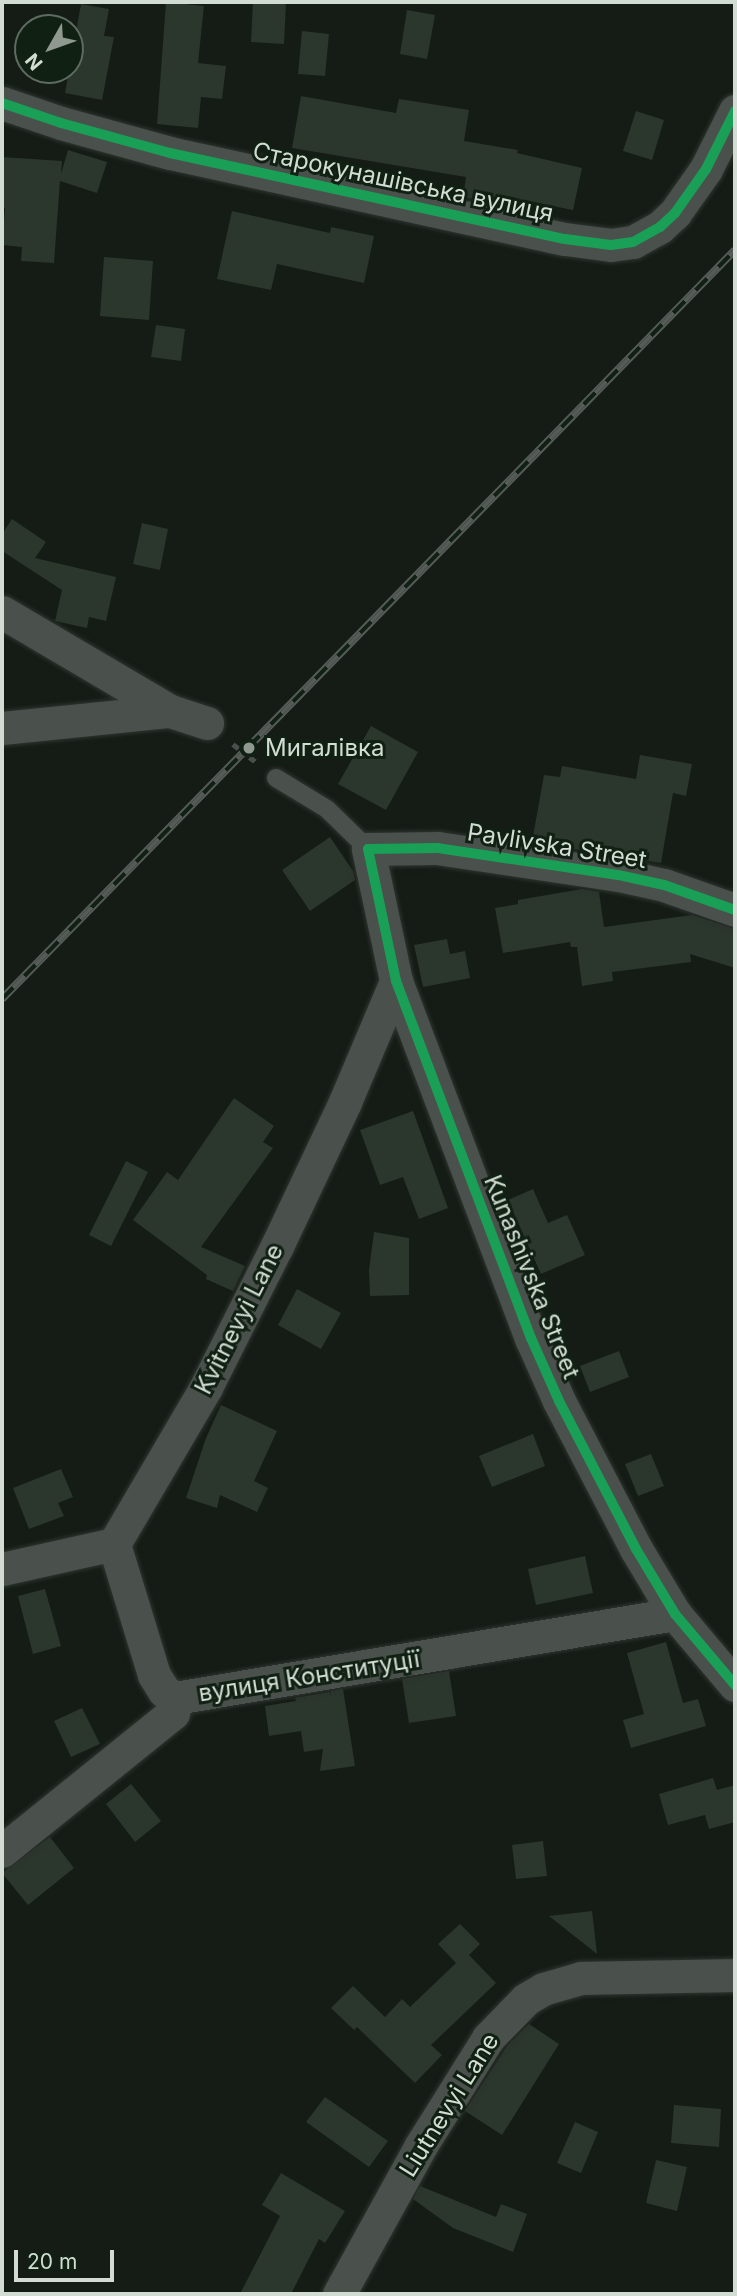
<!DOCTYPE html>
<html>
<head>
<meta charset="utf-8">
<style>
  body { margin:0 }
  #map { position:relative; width:737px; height:2296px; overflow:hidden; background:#141c15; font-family:Inter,sans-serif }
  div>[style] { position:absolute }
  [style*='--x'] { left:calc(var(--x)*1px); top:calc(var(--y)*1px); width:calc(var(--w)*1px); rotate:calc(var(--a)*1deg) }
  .building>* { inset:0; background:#2b362d }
  .path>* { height:4.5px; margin-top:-2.25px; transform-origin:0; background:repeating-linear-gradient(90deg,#494f4a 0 7px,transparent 0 10.5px) }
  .roads { filter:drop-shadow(0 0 2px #2f3530) drop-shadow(0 0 2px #2f3530) }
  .lane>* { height:18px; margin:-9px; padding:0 9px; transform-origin:9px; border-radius:9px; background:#4a504b }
  .street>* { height:33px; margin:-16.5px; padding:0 16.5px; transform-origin:16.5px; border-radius:16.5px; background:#4a504b }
  .rail>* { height:8px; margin-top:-4px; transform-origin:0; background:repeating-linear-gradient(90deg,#102013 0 16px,#555b56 0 32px); box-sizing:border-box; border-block:2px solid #555b56 }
  .cycleway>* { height:10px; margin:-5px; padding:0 5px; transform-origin:5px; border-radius:5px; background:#1a9f57 }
  .dots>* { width:19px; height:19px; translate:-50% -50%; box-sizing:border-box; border:4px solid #102013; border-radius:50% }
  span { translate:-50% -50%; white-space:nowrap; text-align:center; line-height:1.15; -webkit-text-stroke:6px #102013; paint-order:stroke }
  .street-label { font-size:24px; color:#d2dcd3 }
  .poi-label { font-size:24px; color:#d2dcd3 }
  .left { translate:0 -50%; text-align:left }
  .frame { position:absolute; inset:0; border:4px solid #d2dcd3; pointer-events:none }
  .north { position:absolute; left:14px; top:14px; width:70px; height:70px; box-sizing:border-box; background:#102013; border:2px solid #5e6b60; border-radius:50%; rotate:230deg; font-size:19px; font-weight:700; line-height:28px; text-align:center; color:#d2dcd3 }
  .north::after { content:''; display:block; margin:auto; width:24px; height:32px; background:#909990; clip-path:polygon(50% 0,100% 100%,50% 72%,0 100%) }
  .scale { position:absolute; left:14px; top:2250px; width:100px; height:32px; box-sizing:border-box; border:4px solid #d2dcd3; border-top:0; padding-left:9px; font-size:21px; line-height:24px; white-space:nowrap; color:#d2dcd3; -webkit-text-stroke:5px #102013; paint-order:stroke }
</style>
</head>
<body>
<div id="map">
  <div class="building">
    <div style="clip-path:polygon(166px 2px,204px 6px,198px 63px,226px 66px,222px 99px,201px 97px,198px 128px,157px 124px)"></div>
    <div style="clip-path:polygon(253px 2px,286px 2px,284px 44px,251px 42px)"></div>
    <div style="clip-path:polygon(81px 4px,109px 9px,104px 36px,114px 37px,102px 100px,65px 93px)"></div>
    <div style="clip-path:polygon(407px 10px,435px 15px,427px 59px,400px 54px)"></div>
    <div style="clip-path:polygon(302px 31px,329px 34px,325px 76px,298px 74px)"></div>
    <div style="clip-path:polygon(301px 96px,396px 113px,399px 99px,469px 110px,464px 141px,518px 150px,517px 153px,582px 168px,573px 210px,497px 195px,496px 204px,463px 197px,466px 177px,292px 148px)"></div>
    <div style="clip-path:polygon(636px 111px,664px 120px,652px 160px,623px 151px)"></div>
    <div style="clip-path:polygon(68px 150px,107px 162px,97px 193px,60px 181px,54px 263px,21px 261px,22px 247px,2px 245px,5px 208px,2px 208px,2px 157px,62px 161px,61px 174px)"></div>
    <div style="clip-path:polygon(232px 211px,330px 233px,331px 227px,374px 236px,364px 283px,277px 264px,271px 290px,217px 279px)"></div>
    <div style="clip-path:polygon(104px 257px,153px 261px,149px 320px,100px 316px)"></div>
    <div style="clip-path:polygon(156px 325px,185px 329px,181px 361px,151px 357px)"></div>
    <div style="clip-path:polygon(12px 519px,46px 542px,35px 558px,116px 577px,106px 621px,89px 617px,87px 628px,55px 621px,62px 590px,2px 551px,2px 534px)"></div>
    <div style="clip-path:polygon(142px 523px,168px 529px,160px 570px,133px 564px)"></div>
    <div style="clip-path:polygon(371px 726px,418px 752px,386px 810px,338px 784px)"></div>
    <div style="clip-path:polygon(640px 755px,692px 764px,686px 796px,673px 793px,661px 863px,532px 842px,544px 775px,560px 777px,562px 766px,636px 779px)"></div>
    <div style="clip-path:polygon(330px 837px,353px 871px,355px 880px,310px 911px,282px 870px)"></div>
    <div style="clip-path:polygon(582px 889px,599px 892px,604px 927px,692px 915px,735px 929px,735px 968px,690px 954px,691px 962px,612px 972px,613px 981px,582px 986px,577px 947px,571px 947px,570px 942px,503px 953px,495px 908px,518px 904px,518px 900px)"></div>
    <div style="clip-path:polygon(447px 939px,450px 954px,465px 951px,470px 978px,423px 987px,414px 945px)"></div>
    <div style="clip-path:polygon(234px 1098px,274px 1126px,263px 1142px,273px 1148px,201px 1247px,245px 1266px,233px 1291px,206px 1279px,207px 1275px,133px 1220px,167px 1172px,178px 1180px)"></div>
    <div style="clip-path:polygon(413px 1111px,448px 1208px,419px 1219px,403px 1177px,380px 1185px,360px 1130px)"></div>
    <div style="clip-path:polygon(126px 1161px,148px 1172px,111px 1246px,89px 1235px)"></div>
    <div style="clip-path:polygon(533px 1189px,548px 1223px,567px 1215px,585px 1255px,541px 1274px,508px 1200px)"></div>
    <div style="clip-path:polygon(374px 1232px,409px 1238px,409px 1295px,370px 1296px,369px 1270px)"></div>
    <div style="clip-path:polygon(297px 1289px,341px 1313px,321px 1349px,278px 1325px)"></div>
    <div style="clip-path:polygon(619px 1351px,629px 1377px,590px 1392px,580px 1366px)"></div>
    <div style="clip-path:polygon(221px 1405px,277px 1431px,254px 1481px,268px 1488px,257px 1512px,220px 1495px,217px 1508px,186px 1498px,206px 1438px)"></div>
    <div style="clip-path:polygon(533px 1434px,545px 1466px,492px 1487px,479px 1456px)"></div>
    <div style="clip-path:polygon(651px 1454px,664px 1486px,638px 1496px,625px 1464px)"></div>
    <div style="clip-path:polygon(61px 1469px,73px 1497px,58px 1503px,64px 1516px,29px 1529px,13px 1488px)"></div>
    <div style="clip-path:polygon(585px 1556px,593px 1593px,536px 1605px,528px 1569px)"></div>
    <div style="clip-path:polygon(45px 1589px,61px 1646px,33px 1654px,18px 1596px)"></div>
    <div style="clip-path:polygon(666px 1642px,683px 1703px,698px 1699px,706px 1726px,631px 1748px,623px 1720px,644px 1714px,627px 1653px)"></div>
    <div style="clip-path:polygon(449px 1671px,456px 1716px,409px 1723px,402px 1679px)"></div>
    <div style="clip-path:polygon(343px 1689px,355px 1766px,320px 1771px,323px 1749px,304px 1752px,301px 1731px,269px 1736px,265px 1706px,296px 1701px,295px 1698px,330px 1692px,330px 1695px,331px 1691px)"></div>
    <div style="clip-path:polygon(82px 1708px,100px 1744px,71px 1757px,54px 1721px)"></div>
    <div style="clip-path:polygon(713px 1778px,717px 1790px,735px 1785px,735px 1822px,709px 1829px,705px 1815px,668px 1825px,659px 1794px)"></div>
    <div style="clip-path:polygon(131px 1784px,161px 1821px,135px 1842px,106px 1804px)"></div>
    <div style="clip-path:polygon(50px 1837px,74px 1868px,28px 1905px,2px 1873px)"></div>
    <div style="clip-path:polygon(543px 1841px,547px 1876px,516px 1879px,512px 1845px)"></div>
    <div style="clip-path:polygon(592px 1911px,597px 1954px,549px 1916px)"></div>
    <div style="clip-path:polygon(460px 1924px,480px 1944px,469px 1955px,496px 1983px,431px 2045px,442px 2055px,415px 2083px,357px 2027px,354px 2030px,331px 2008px,353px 1986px,385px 2017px,402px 1999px,410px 2007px,456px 1963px,438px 1944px)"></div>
    <div style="clip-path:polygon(529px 2024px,559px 2044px,502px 2135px,465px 2111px,507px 2046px)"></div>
    <div style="clip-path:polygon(325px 2097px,388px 2141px,369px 2167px,306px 2122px)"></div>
    <div style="clip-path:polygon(674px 2105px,721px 2109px,719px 2147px,671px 2143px)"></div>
    <div style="clip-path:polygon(575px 2122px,598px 2132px,581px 2173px,557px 2163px)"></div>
    <div style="clip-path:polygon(656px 2160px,687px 2167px,677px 2211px,646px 2203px)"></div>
    <div style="clip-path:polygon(281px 2173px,345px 2211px,325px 2243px,319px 2239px,291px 2294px,240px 2294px,280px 2216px,262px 2205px)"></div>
    <div style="clip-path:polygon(420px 2186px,496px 2217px,501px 2204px,527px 2214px,513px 2252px,453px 2228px,413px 2199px)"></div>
  </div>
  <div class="path">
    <div style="--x:233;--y:744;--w:29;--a:38"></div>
  </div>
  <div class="roads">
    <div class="lane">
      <div style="--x:276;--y:778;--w:60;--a:31.3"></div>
      <div style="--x:327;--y:809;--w:57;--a:44.3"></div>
    </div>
    <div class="street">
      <div style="--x:2;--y:103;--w:62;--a:18.7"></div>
      <div style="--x:61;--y:123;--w:113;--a:15.4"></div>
      <div style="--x:170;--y:153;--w:404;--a:12.3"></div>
      <div style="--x:565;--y:239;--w:46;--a:7.4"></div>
      <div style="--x:611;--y:245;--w:22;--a:-8"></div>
      <div style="--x:633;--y:242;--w:31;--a:-29"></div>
      <div style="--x:660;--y:227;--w:21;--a:-43"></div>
      <div style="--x:675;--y:213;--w:54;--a:-54.8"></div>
      <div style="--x:706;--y:169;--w:65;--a:-63.4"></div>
      <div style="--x:2;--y:612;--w:195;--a:30.5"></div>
      <div style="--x:170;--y:711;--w:39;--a:18"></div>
      <div style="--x:2;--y:728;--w:169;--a:-5.8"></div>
      <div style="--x:735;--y:910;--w:75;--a:-160.6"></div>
      <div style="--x:664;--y:885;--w:47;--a:-167.7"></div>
      <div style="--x:618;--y:875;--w:182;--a:-171.5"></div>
      <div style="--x:438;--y:848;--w:70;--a:179.2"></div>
      <div style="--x:368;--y:849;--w:135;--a:78"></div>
      <div style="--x:396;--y:981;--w:382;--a:69.3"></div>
      <div style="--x:531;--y:1338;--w:69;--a:66"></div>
      <div style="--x:559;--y:1401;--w:167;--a:62.5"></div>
      <div style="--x:636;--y:1549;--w:76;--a:59"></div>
      <div style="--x:675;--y:1614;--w:93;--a:49.8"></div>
      <div style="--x:114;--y:1544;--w:137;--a:73"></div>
      <div style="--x:154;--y:1675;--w:19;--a:58"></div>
      <div style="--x:164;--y:1691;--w:13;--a:32"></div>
      <div style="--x:2;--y:1569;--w:115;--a:-12.6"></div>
      <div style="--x:114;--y:1544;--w:182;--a:-59.6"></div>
      <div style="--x:206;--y:1387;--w:158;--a:-63.3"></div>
      <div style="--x:277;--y:1246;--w:159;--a:-64.7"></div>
      <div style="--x:345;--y:1102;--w:131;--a:-67.1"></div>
      <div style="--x:2;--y:1851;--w:220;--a:-38.9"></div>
      <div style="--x:173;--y:1713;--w:15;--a:-82"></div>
      <div style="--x:175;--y:1698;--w:507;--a:-9.54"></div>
      <div style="--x:339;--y:2294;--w:168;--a:-61.1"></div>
      <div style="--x:420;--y:2147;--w:128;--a:-58"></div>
      <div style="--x:488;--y:2038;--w:54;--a:-45.7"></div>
      <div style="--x:526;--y:1999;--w:20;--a:-30"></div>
      <div style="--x:543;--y:1989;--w:40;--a:-16"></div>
      <div style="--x:581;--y:1978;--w:154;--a:-1.1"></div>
    </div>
  </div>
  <div class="rail">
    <div style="--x:2;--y:999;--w:1048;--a:-45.62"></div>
  </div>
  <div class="cycleway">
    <div style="--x:2;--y:103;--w:62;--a:18.7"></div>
    <div style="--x:61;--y:123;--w:113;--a:15.4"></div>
    <div style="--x:170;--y:153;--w:404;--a:12.3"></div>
    <div style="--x:565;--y:239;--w:46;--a:7.4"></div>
    <div style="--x:611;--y:245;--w:22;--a:-8"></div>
    <div style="--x:633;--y:242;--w:31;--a:-29"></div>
    <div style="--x:660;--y:227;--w:21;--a:-43"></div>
    <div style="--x:675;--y:213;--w:54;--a:-54.8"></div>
    <div style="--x:706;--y:169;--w:65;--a:-63.4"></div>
    <div style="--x:735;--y:910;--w:75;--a:-160.6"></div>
    <div style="--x:664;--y:885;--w:47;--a:-167.7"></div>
    <div style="--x:618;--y:875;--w:182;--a:-171.5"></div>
    <div style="--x:438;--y:848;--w:70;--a:179.2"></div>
    <div style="--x:368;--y:849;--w:135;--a:78"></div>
    <div style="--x:396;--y:981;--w:382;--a:69.3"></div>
    <div style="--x:531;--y:1338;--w:69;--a:66"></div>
    <div style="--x:559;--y:1401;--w:167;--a:62.5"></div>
    <div style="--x:636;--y:1549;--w:76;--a:59"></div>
    <div style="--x:675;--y:1614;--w:93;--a:49.8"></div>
  </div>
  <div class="dots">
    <div style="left:249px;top:748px;background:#909990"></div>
  </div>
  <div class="street-label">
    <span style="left:403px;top:182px;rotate:12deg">Старокунашівська вулиця</span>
    <span style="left:557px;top:846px;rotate:9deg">Pavlivska Street</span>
    <span style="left:532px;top:1277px;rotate:68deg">Kunashivska Street</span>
    <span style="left:239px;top:1319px;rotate:-63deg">Kvitnevyi Lane</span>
    <span style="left:309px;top:1676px;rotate:-9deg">вулиця Конституції</span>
    <span style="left:449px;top:2105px;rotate:-58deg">Liutnevyi Lane</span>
  </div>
  <div class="poi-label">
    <span class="left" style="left:265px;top:748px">Мигалівка</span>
  </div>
  <div class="frame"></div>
  <div class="north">N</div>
  <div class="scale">20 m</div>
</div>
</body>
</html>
